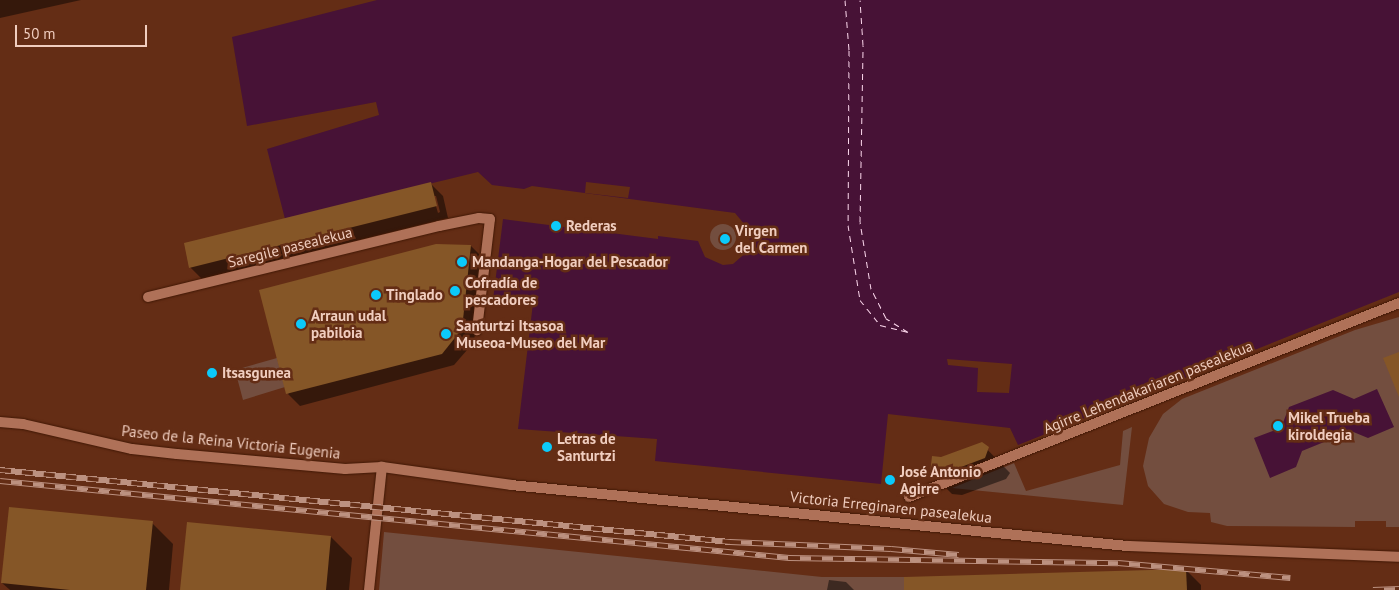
<!DOCTYPE html>
<html>
<head>
<meta charset="utf-8">
<style>
  body { margin:0 }
  #map { position:relative; width:1399px; height:590px; overflow:hidden; background:#642d15; font-family:"PT Sans",sans-serif }
  div>[style] { position:absolute }
  [style*='--x'] { left:calc(var(--x)*1px); top:calc(var(--y)*1px); width:calc(var(--w)*1px); rotate:calc(var(--a)*1deg) }
  .green>* { inset:0; background:#734e3f }
  .round { border-radius:50% }
  .water>* { inset:0; background:#471236 }
  .pier>* { inset:0; background:#642d15 }
  .shadow>* { inset:0; background:#0007 }
  .ferry>* { height:1px; margin-top:-0.5px; transform-origin:0; background:repeating-linear-gradient(90deg,#fcd7ec 0 6px,transparent 0 11px) }
  .building>* { inset:0; background:#855627 }
  .roads { filter:drop-shadow(0 0 1px #411805) drop-shadow(0 0 1px #411805) }
  .street>* { height:10px; margin:-5px; padding:0 5px; transform-origin:5px; border-radius:5px; background:#af7158 }
  .rail>* { height:5.5px; margin-top:-2.75px; transform-origin:0; background:repeating-linear-gradient(90deg,#642d15 0 11px,#bc9180 0 22px); box-sizing:border-box; border-block:1px solid #bc9180 }
  .dots>* { width:14px; height:14px; translate:-50% -50%; box-sizing:border-box; border:2px solid #642d15; border-radius:50% }
  span { translate:-50% -50%; white-space:nowrap; text-align:center; line-height:1.15; -webkit-text-stroke:5px #642d15; paint-order:stroke }
  .poi-label { font-size:15px; color:#f0cdbf; font-weight:700 }
  .left { translate:0 -50%; text-align:left }
  .street-label { font-size:15px; color:#f0cdbf }
  .scale { position:absolute; left:15px; top:25px; width:132px; height:22px; box-sizing:border-box; border:2px solid #f0cdbf; border-top:0; padding-left:6px; font-size:15px; line-height:18px; white-space:nowrap; color:#f0cdbf; -webkit-text-stroke:4px #642d15; paint-order:stroke }
</style>
</head>
<body>
<div id="map">
  <div class="green">
    <div class="round" style="left:710px;top:224px;width:26px;height:26px"></div>
    <div style="clip-path:polygon(1399px 317px,1399px 527px,1386px 527px,1386px 521px,1355px 521px,1355px 527px,1227px 526px,1211px 522px,1210px 513px,1188px 512px,1164px 504px,1148px 486px,1143px 466px,1149px 438px,1163px 414px,1182px 399px,1355px 330px)"></div>
    <div style="clip-path:polygon(277px 358px,285px 387px,243px 400px,235px 370px)"></div>
    <div style="clip-path:polygon(1132px 427px,1123px 505px,952px 488px,1014px 463px,1026px 491px,1120px 465px,1123px 431px)"></div>
    <div style="clip-path:polygon(384px 532px,822px 577px,904px 577px,904px 590px,379px 590px)"></div>
  </div>
  <div class="water">
    <div style="clip-path:polygon(377px 0,1399px 0,1399px 292px,1018px 445px,1010px 428px,888px 414px,881px 484px,655px 461px,657px 439px,518px 429px,533px 303px,493px 300px,503px 219px,658px 239px,658px 236px,698px 241px,705px 257px,723px 265px,733px 264px,749px 250px,750px 231px,735px 213px,532px 186px,524px 189px,492px 185px,478px 172px,285px 219px,267px 149px,379px 115px,376px 102px,247px 126px,232px 37px)"></div>
    <div style="clip-path:polygon(1377px 389px,1394px 427px,1368px 438px,1351px 431px,1302px 451px,1296px 467px,1270px 478px,1254px 438px,1281px 428px,1289px 407px,1333px 390px,1354px 399px)"></div>
  </div>
  <div class="pier">
    <div style="clip-path:polygon(586px 182px,630px 187px,628px 198px,585px 193px)"></div>
    <div style="clip-path:polygon(947px 359px,1012px 364px,1009px 393px,977px 392px,978px 368px,948px 365px)"></div>
  </div>
  <div class="shadow">
    <div style="clip-path:polygon(0 0,81px 0,0 18px)"></div>
    <div style="clip-path:polygon(evenodd,431px 184px,443px 196px,448px 218px,202px 279px,190px 267px,431px 184px,433px 196px,436px 196px,440px 212px,438px 213px,433px 196px)"></div>
    <div style="clip-path:polygon(436px 245px,471px 246px,483px 258px,474px 342px,454px 365px,300px 406px,288px 394px)"></div>
    <div style="clip-path:polygon(981px 443px,1010px 473px,1006px 479px,962px 495px,952px 494px,931px 473px,942px 459px)"></div>
    <div style="clip-path:polygon(152px 523px,173px 544px,169px 590px,10px 590px,2px 583px)"></div>
    <div style="clip-path:polygon(331px 537px,352px 558px,349px 590px,181px 590px)"></div>
    <div style="clip-path:polygon(1186px 570px,1201px 585px,1201px 590px,905px 590px)"></div>
    <div style="clip-path:polygon(829px 580px,846px 582px,854px 590px,827px 590px)"></div>
  </div>
  <div class="ferry">
    <div style="--x:845;--y:0;--w:50;--a:85.4"></div>
    <div style="--x:849;--y:50;--w:175;--a:90.3"></div>
    <div style="--x:848;--y:225;--w:76;--a:80.9"></div>
    <div style="--x:860;--y:300;--w:32;--a:51"></div>
    <div style="--x:880;--y:325;--w:29;--a:14"></div>
    <div style="--x:908;--y:332;--w:26;--a:-148"></div>
    <div style="--x:886;--y:318;--w:33;--a:-117"></div>
    <div style="--x:871;--y:289;--w:68;--a:-99.3"></div>
    <div style="--x:860;--y:222;--w:177;--a:-89"></div>
    <div style="--x:863;--y:45;--w:45;--a:-93.8"></div>
  </div>
  <div class="building">
    <div style="clip-path:polygon(431px 182px,437px 206px,189px 268px,184px 243px)"></div>
    <div style="clip-path:polygon(436px 244px,471px 245px,462px 329px,442px 354px,286px 394px,259px 290px)"></div>
    <div style="clip-path:polygon(1399px 352px,1399px 397px,1383px 358px)"></div>
    <div style="clip-path:polygon(982px 442px,989px 447px,985px 458px,940px 475px,930px 474px,932px 456px,941px 457px)"></div>
    <div style="clip-path:polygon(9px 507px,153px 521px,146px 590px,70px 590px,1px 583px)"></div>
    <div style="clip-path:polygon(187px 522px,331px 536px,326px 590px,180px 590px)"></div>
    <div style="clip-path:polygon(1186px 569px,1187px 590px,904px 590px,904px 577px)"></div>
  </div>
  <div class="roads">
    <div class="street">
      <div style="--x:148;--y:297;--w:300;--a:-13.7"></div>
      <div style="--x:439;--y:226;--w:41;--a:-11.3"></div>
      <div style="--x:479;--y:218;--w:11;--a:5"></div>
      <div style="--x:490;--y:219;--w:112;--a:96.7"></div>
      <div style="--x:0;--y:422;--w:23;--a:5"></div>
      <div style="--x:23;--y:424;--w:112;--a:12.9"></div>
      <div style="--x:132;--y:449;--w:45;--a:6.3"></div>
      <div style="--x:177;--y:454;--w:169;--a:5.1"></div>
      <div style="--x:345;--y:469;--w:37;--a:-3"></div>
      <div style="--x:382;--y:467;--w:130;--a:7.9"></div>
      <div style="--x:511;--y:485;--w:620;--a:5.65"></div>
      <div style="--x:1128;--y:546;--w:271;--a:2.3"></div>
      <div style="--x:909;--y:497;--w:527;--a:-21.6"></div>
      <div style="--x:369;--y:590;--w:124;--a:-84"></div>
    </div>
  </div>
  <div class="rail">
    <div style="--x:0;--y:470;--w:734;--a:5.63"></div>
    <div style="--x:730;--y:542;--w:161;--a:2.5"></div>
    <div style="--x:891;--y:549;--w:68;--a:5"></div>
    <div style="--x:0;--y:481;--w:793;--a:5.57"></div>
    <div style="--x:789;--y:558;--w:329;--a:0.9"></div>
    <div style="--x:1118;--y:563;--w:173;--a:5"></div>
    <div style="--x:1373;--y:590;--w:26;--a:-2"></div>
  </div>
  <div class="dots">
    <div style="left:556px;top:226px;background:#0bcafa"></div>
    <div style="left:725px;top:239px;background:#0bcafa"></div>
    <div style="left:462px;top:262px;background:#0bcafa"></div>
    <div style="left:455px;top:291px;background:#0bcafa"></div>
    <div style="left:376px;top:295px;background:#0bcafa"></div>
    <div style="left:301px;top:324px;background:#0bcafa"></div>
    <div style="left:446px;top:334px;background:#0bcafa"></div>
    <div style="left:212px;top:373px;background:#0bcafa"></div>
    <div style="left:1278px;top:426px;background:#0bcafa"></div>
    <div style="left:547px;top:447px;background:#0bcafa"></div>
    <div style="left:890px;top:480px;background:#0bcafa"></div>
  </div>
  <div class="poi-label">
    <span class="left" style="left:566px;top:226px">Rederas</span>
    <span class="left" style="left:735px;top:239px">Virgen<br>del Carmen</span>
    <span class="left" style="left:472px;top:262px">Mandanga-Hogar del Pescador</span>
    <span class="left" style="left:465px;top:291px">Cofradía de<br>pescadores</span>
    <span class="left" style="left:386px;top:295px">Tinglado</span>
    <span class="left" style="left:311px;top:324px">Arraun udal<br>pabiloia</span>
    <span class="left" style="left:456px;top:334px">Santurtzi Itsasoa<br>Museoa-Museo del Mar</span>
    <span class="left" style="left:222px;top:373px">Itsasgunea</span>
    <span class="left" style="left:1288px;top:426px">Mikel Trueba<br>kiroldegia</span>
    <span class="left" style="left:557px;top:447px">Letras de<br>Santurtzi</span>
    <span class="left" style="left:900px;top:480px">José Antonio<br>Agirre</span>
  </div>
  <div class="street-label">
    <span style="left:290px;top:247px;rotate:-14deg">Saregile pasealekua</span>
    <span style="left:1148px;top:387px;rotate:-22deg">Agirre Lehendakariaren pasealekua</span>
    <span style="left:231px;top:442px;rotate:6deg">Paseo de la Reina Victoria Eugenia</span>
    <span style="left:891px;top:507px;rotate:6deg">Victoria Erreginaren pasealekua</span>
  </div>
  <div class="scale">50 m</div>
</div>
</body>
</html>
